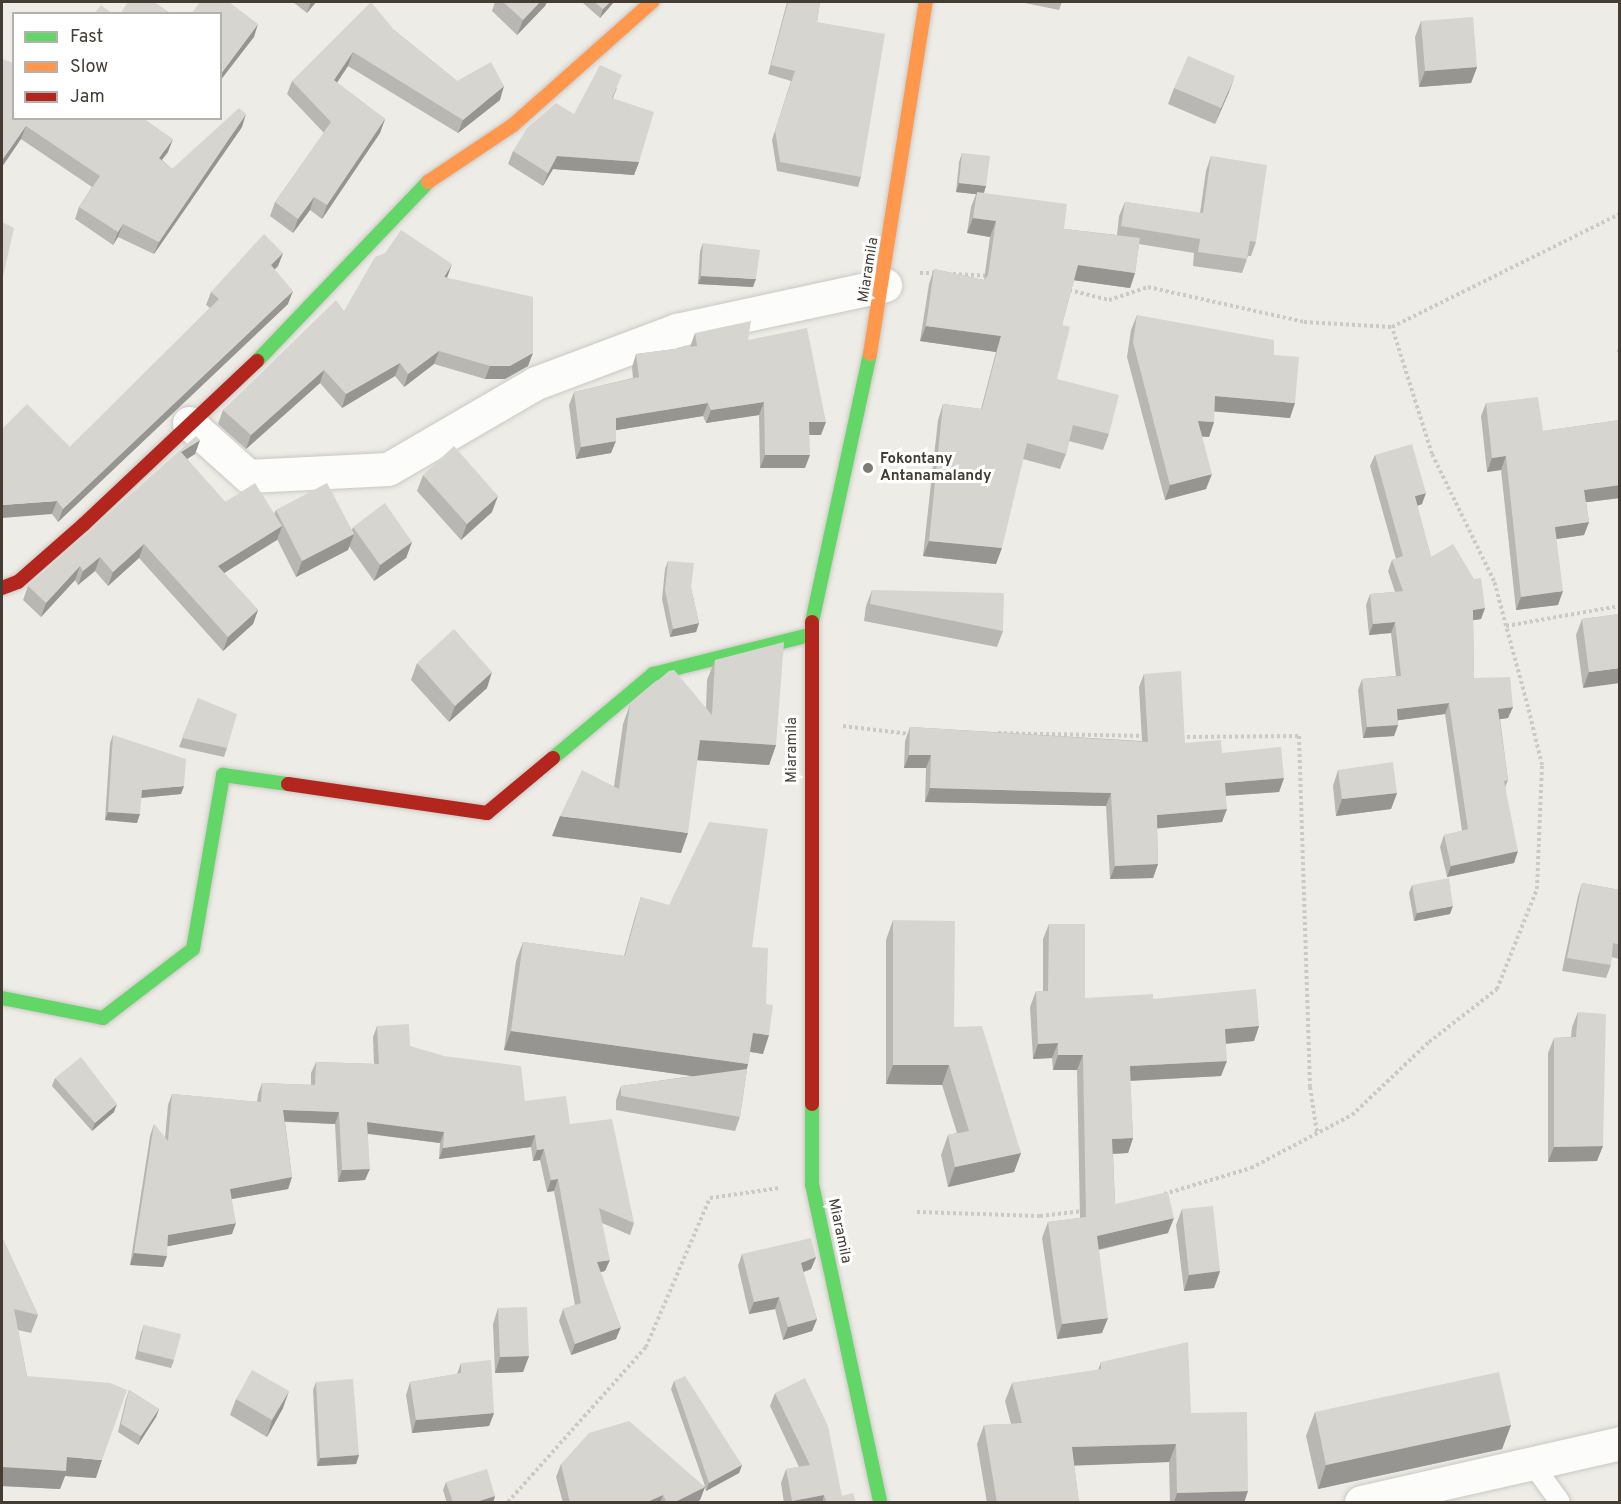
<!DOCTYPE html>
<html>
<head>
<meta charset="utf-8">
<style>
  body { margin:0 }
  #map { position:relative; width:1621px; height:1504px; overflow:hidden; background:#eeece7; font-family:Overpass,sans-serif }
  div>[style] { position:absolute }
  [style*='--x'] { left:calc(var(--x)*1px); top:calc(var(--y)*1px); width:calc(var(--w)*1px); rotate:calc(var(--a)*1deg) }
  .path>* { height:4px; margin-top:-2px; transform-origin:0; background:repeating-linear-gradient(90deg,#cccac6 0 3px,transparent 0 6px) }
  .roads { filter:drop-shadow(0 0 2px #cac8c3) drop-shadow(0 0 2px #cac8c3) }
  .lane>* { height:20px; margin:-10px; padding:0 10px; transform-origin:10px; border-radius:10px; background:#fcfcfb }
  .street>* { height:33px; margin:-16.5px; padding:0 16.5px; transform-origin:16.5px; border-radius:16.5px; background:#fcfcfb }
  .fast>* { height:14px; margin:-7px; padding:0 7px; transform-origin:7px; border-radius:7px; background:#63d668 }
  .slow>* { height:14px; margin:-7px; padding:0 7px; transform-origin:7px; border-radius:7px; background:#ff974d }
  .jam>* { height:14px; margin:-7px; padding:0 7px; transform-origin:7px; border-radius:7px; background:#b3261e }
  .wall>* { inset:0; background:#b9b7b3 }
  .shaded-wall>* { inset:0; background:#969592 }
  .building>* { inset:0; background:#d7d5d0 }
  .dots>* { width:16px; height:16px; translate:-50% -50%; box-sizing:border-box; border:3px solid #fff; border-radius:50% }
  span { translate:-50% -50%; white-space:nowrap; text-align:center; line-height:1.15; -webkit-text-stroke:6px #fff; paint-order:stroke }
  .street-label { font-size:15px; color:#433d34 }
  .poi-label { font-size:15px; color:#433d34; font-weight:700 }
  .left { translate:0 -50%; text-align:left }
  .frame { position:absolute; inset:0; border:3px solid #433d34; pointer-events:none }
  .legend { position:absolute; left:12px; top:12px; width:210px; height:108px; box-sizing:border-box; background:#fff; border:2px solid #b4b1ae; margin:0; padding:8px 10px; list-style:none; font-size:18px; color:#433d34 }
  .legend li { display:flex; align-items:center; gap:12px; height:30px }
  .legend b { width:30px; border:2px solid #b4b1ae }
</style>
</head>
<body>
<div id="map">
  <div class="path">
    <div style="--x:920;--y:273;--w:17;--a:0"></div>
    <div style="--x:953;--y:274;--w:35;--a:3"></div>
    <div style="--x:1069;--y:290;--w:41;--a:14"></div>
    <div style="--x:1109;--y:300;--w:41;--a:-18.4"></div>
    <div style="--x:1148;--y:287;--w:160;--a:12.6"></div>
    <div style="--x:1304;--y:322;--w:88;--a:3.3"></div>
    <div style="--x:1392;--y:327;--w:254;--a:-26.4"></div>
    <div style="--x:1506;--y:626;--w:116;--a:-10"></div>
    <div style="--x:843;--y:726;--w:67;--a:6.8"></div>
    <div style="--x:998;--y:733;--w:149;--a:1.2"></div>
    <div style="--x:1181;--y:737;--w:118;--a:-0.5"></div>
    <div style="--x:1299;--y:736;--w:351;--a:88.2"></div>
    <div style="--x:1310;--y:1087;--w:47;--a:81.3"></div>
    <div style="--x:1164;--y:1194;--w:91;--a:-16.6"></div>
    <div style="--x:1251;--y:1168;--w:114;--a:-27.7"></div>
    <div style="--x:1352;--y:1115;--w:106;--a:-43.5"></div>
    <div style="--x:1429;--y:1042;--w:86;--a:-37.9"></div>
    <div style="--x:1497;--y:989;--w:108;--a:-68.2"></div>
    <div style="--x:1537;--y:889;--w:124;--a:-87.7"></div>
    <div style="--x:1542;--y:765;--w:60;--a:-103.6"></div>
    <div style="--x:1528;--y:707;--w:131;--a:-105.1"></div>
    <div style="--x:1494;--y:581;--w:141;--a:-116"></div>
    <div style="--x:1432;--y:454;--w:133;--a:-107.5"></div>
    <div style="--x:917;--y:1212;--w:123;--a:1.9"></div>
    <div style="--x:1040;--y:1216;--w:43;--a:-6.6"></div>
    <div style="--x:508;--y:1502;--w:208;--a:-48.3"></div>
    <div style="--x:646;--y:1347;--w:162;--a:-66.8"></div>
    <div style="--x:710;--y:1198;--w:70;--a:-8.2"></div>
  </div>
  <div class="roads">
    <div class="lane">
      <div style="--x:1534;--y:1466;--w:44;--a:54.2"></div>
    </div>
    <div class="street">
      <div style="--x:189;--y:423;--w:79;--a:41.9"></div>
      <div style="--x:248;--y:476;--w:140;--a:-2.9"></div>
      <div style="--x:388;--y:469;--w:171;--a:-30.2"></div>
      <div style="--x:536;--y:383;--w:151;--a:-20.6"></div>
      <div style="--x:677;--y:330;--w:213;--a:-12.2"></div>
      <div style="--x:1361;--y:1502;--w:266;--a:-12.8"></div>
    </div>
    <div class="fast">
      <div style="--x:257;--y:361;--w:248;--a:-46.3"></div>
      <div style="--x:812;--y:622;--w:274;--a:-77.8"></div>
      <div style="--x:553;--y:758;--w:131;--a:-40"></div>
      <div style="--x:653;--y:674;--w:161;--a:-14"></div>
      <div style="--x:2;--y:998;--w:103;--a:11.2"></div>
      <div style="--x:103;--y:1018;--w:113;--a:-37.5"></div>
      <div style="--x:193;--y:949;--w:177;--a:-80.2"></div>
      <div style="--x:223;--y:775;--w:66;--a:7.9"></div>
      <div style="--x:812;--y:1104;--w:80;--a:90"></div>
      <div style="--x:812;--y:1184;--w:325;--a:77.9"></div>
    </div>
    <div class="slow">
      <div style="--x:428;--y:182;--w:102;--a:-33.8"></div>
      <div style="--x:513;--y:125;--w:186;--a:-41.5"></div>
      <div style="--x:870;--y:354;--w:356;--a:-81"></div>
    </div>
    <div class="jam">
      <div style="--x:2;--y:588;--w:17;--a:-21"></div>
      <div style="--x:18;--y:582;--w:88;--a:-41.3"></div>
      <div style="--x:84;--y:524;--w:238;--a:-43.3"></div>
      <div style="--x:288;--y:784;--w:201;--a:8.3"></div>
      <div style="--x:487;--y:813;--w:86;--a:-39.8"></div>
      <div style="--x:812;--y:1104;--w:482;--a:-90"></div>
    </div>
  </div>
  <div class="wall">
    <div style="clip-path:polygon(293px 2px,316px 2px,307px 13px)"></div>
    <div style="clip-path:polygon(495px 2px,547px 2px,545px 6px,517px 35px,492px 11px)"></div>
    <div style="clip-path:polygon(582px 2px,614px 2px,600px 18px)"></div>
    <div style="clip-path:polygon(787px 2px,820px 2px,817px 22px,861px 177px,858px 187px,777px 171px,772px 140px,791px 81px,768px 74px)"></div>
    <div style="clip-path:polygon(1020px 2px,1062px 2px,1059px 10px)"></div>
    <div style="clip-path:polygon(1421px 21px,1477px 67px,1471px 83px,1419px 87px,1415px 37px)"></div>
    <div style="clip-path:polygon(394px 30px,457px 81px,500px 100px,458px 133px,348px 66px,337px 83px,385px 119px,380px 133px,322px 219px,310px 210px,293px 233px,270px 216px,275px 202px,324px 133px,287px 94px,292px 81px)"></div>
    <div style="clip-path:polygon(2px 59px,168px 152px,162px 160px,172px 169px,242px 127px,154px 254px,118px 237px,113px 245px,75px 219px,79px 207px,92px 187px,21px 139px)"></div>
    <div style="clip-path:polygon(617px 88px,613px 98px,639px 162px,634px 175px,553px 169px,543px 186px,508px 164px,513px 151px)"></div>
    <div style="clip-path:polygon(1174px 88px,1229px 92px,1215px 124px,1168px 104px)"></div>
    <div style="clip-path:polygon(962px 153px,986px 186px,984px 193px,1064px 229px,1117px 235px,1119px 216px,1125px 202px,1200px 213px,1206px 171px,1211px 156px,1256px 242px,1251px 256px,1248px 256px,1242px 273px,1193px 266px,1194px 253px,1139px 244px,1135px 273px,1130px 288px,1074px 280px,1062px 325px,1057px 379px,1109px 434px,1103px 450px,1069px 441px,1066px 454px,1060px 469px,1023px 459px,996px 564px,923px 556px,938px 420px,943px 404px,981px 409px,996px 352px,920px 341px,929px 284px,934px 269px,984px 280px,990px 237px,967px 233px,971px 207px,976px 194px,956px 192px,959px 162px)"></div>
    <div style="clip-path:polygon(703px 243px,753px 287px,698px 284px,700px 251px)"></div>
    <div style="clip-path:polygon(283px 253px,278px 266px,274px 270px,288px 304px,58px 522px,52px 514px,70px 447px,210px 308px,206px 305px,211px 292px)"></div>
    <div style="clip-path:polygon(447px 278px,528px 366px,505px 379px,485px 379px,434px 364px,404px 387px,395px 376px,342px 408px,320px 383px,246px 449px,218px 424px,223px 410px,344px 311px)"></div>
    <div style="clip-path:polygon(1137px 315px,1274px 355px,1290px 418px,1214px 411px,1214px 422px,1209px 437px,1202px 436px,1206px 489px,1165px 500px,1127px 357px,1131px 330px)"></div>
    <div style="clip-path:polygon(695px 333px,748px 340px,821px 435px,809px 435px,805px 468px,760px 468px,759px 415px,706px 423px,703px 416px,616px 430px,611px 453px,576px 459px,569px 405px,574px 392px,633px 378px,632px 367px,636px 354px,690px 347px)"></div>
    <div style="clip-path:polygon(1620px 345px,1620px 356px,1617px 351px)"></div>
    <div style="clip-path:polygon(1486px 403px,1543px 431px,1620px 420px,1620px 498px,1586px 502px,1589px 522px,1584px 535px,1556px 539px,1558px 605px,1516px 610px,1501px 470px,1487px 472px,1481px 416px)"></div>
    <div style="clip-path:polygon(200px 440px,195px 454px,187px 459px,225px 502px,274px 514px,276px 510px,352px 530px,353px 527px,412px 542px,406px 558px,374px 581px,349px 546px,348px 550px,296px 577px,277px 539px,224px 573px,258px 610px,253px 624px,223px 651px,139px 558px,108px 586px,95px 571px,78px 585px,75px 580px,41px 617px,23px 600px,28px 586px)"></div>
    <div style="clip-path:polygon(1375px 455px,1422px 504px,1417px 506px,1431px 557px,1485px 608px,1481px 619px,1473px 620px,1474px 678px,1513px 707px,1508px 718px,1500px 719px,1508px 780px,1505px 788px,1514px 863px,1447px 877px,1440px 847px,1444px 835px,1462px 831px,1445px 714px,1398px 720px,1398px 725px,1394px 736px,1363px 738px,1358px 690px,1362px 679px,1396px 676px,1391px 633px,1369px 635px,1366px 605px,1370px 594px,1395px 592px,1388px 571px,1392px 560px,1396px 559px,1370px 466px)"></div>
    <div style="clip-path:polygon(423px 475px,492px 512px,461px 540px,417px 491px)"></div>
    <div style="clip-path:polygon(668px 561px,691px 588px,699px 623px,696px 632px,670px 637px,662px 599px,665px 569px)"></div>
    <div style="clip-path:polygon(872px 590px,1003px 631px,997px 647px,864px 621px,866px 606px)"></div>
    <div style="clip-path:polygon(1620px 614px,1583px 688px,1576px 635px,1582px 619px)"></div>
    <div style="clip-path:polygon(715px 660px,776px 745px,769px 765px,697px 760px,681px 853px,552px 836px,614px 786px,623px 724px,630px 704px,706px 708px,707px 680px)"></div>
    <div style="clip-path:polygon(417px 663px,487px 688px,449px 722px,411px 680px)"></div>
    <div style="clip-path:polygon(1144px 674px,1185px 743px,1222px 753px,1284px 778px,1279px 792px,1226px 796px,1222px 822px,1157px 828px,1158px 864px,1153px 878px,1110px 879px,1106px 806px,925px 802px,926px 768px,904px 768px,905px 741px,910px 727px,1142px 741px,1139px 687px)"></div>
    <div style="clip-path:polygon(198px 698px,227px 748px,224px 757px,179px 747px)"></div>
    <div style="clip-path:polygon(113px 735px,181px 794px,141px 798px,137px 823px,105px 820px,110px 743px)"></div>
    <div style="clip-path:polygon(1338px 770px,1397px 793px,1391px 809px,1336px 816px,1333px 786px)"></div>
    <div style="clip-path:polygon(1582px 883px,1620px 890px,1620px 959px,1611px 957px,1611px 965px,1606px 978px,1562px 971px,1578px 896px)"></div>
    <div style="clip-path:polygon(1412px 885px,1450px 914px,1414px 921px,1409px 893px)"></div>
    <div style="clip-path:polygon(641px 897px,752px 947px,763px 1054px,750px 1052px,748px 1064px,747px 1069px,740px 1117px,735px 1131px,616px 1110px,616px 1100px,621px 1086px,693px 1076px,504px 1050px,516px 961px,523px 942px,624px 956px,635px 916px)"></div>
    <div style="clip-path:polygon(893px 920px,954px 1027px,1021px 1153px,1014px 1172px,948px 1187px,941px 1155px,948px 1135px,957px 1133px,942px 1085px,886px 1084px,886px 940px)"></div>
    <div style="clip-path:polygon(1049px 924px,1085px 998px,1153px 999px,1259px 1026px,1254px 1041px,1226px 1044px,1221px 1076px,1130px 1081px,1133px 1138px,1128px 1153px,1113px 1154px,1115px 1204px,1168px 1233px,1099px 1250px,1102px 1333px,1057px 1339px,1042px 1238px,1048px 1222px,1080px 1218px,1077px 1070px,1053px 1070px,1052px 1058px,1033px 1059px,1030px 1007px,1036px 991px,1043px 991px,1043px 939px)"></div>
    <div style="clip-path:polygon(1578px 1012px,1597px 1161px,1548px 1162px,1548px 1053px,1554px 1038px,1571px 1037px,1572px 1027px)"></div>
    <div style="clip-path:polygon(377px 1026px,410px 1046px,525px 1101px,570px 1124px,634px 1223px,630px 1235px,602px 1223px,605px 1271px,600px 1272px,616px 1339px,571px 1355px,559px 1321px,563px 1309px,575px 1305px,554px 1191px,547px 1192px,540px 1160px,533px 1161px,531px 1147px,439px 1159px,440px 1143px,368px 1134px,365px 1180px,338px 1182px,335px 1124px,285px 1122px,292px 1177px,288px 1189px,232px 1199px,232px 1234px,167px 1246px,163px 1267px,130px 1265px,150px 1136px,154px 1124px,165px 1138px,168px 1105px,172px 1094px,257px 1102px,258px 1094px,262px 1083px,311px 1085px,311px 1073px,316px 1062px,374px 1064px,373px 1037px)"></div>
    <div style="clip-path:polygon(55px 1078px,114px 1112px,92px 1131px,52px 1086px)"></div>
    <div style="clip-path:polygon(1182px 1209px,1220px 1271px,1214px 1288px,1184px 1291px,1176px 1225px)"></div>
    <div style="clip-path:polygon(2px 1237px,38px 1315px,31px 1333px,18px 1330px,27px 1376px,96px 1478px,65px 1476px,60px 1489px,2px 1486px)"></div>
    <div style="clip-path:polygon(742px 1254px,816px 1257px,811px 1269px,803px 1272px,817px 1319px,812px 1331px,783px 1340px,775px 1309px,749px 1314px,738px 1266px)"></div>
    <div style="clip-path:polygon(498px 1308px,529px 1356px,523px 1372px,495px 1373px,493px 1324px)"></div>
    <div style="clip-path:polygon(144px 1325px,174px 1360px,171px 1368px,135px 1359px,141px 1333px)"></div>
    <div style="clip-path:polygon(1101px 1362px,1191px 1413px,1244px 1503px,1170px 1503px,1169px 1462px,1074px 1465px,1079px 1503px,987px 1503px,977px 1444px,984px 1425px,1011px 1424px,1005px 1401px,1012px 1383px,1098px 1370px)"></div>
    <div style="clip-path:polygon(461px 1363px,494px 1413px,489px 1426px,412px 1433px,406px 1395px,410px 1382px,457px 1374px)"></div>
    <div style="clip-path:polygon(674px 1381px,742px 1465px,739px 1473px,706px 1491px,705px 1487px,700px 1500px,694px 1503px,563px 1503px,556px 1477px,561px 1464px,705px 1486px,671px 1389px)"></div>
    <div style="clip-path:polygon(316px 1382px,359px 1455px,356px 1464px,317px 1466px,313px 1390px)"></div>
    <div style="clip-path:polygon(129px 1390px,159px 1409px,156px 1417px,138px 1445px,118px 1432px,126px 1399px)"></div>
    <div style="clip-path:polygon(775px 1393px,842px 1496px,856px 1503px,784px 1503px,781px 1483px,786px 1469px,799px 1467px,770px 1406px)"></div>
    <div style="clip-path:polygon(236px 1399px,283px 1408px,267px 1437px,230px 1415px)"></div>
    <div style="clip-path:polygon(1315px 1412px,1511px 1425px,1502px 1449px,1318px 1489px,1306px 1436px)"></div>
    <div style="clip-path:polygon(446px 1482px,495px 1496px,493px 1503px,447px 1503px,443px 1490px)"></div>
  </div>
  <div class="shaded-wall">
    <div style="clip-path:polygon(311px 2px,316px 2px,307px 13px)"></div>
    <div style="clip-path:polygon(540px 2px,547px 2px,545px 6px,517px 35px,523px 20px)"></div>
    <div style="clip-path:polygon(610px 2px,614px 2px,600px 18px,603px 9px)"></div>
    <div style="clip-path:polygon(258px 24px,254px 37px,220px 81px,220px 75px)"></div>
    <div style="clip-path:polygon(353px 52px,348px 66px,329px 94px,334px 80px)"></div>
    <div style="clip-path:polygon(1477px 67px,1471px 83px,1419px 87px,1425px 71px)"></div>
    <div style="clip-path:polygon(1235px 76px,1229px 92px,1215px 124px,1221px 108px)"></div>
    <div style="clip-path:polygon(504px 86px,500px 100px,458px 133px,463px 120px)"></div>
    <div style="clip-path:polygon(246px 114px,242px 127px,154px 254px,159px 242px)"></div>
    <div style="clip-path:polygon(385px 119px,380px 133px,322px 219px,327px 205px)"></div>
    <div style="clip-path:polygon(26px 126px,21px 139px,2px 167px,2px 160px)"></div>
    <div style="clip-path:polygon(173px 139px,168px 152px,154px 170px,159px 158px)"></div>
    <div style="clip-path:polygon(557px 156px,639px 162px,634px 175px,553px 169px,543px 186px,548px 173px)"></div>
    <div style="clip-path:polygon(959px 183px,986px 186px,983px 195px,956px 192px)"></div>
    <div style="clip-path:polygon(314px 197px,310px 210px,293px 233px,298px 219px)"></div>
    <div style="clip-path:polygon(973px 218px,996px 221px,990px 237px,967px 233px)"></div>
    <div style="clip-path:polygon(123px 224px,118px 237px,113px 245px,118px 232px)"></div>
    <div style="clip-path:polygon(283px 253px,278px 266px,266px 278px,271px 265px)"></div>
    <div style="clip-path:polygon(452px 264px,447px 278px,444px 277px)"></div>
    <div style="clip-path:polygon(1078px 265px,1135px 273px,1130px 288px,1072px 280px)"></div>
    <div style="clip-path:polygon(701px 276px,756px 279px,753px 287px,698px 284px)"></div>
    <div style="clip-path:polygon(293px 291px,288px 304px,58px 522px,63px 509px)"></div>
    <div style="clip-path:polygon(926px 326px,1001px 336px,996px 352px,920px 341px)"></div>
    <div style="clip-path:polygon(439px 351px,434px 364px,404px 387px,408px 374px)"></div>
    <div style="clip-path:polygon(533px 353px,528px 366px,505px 379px,485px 379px,490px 366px)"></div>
    <div style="clip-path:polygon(400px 363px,395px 376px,342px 408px,346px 394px)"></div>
    <div style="clip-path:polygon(324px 370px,320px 383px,246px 449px,251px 435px)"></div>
    <div style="clip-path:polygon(1215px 396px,1295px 403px,1290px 418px,1209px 411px)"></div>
    <div style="clip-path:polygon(764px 402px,759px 415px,706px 423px,711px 410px)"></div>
    <div style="clip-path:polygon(708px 403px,703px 416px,611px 431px,616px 418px)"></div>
    <div style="clip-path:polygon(1198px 421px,1214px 422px,1209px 437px,1193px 436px)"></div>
    <div style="clip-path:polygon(809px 422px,826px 422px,821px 435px,804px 435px)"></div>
    <div style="clip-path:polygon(200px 440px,195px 454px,176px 466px,181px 452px)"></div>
    <div style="clip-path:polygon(616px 441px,611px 453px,576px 459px,581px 447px)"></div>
    <div style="clip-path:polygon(765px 455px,810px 455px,805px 468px,760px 468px)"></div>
    <div style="clip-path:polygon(1506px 456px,1501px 470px,1487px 472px,1492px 458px)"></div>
    <div style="clip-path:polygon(1212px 474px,1206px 489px,1165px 500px,1170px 485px)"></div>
    <div style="clip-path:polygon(1620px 485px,1620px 498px,1580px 503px,1584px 490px)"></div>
    <div style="clip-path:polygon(1426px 493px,1422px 504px,1411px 508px,1415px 496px)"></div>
    <div style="clip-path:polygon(498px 496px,492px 512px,461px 540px,467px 524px)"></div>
    <div style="clip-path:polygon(57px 501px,52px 514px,2px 518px,2px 505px)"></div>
    <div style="clip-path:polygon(1589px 522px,1584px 535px,1550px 540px,1555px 527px)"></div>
    <div style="clip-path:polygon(282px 526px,277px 540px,213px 580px,218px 566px)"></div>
    <div style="clip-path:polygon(354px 534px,348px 550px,296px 577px,302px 561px)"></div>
    <div style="clip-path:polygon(929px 541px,1002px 548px,996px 564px,923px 556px)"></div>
    <div style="clip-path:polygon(412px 542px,406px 558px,374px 581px,380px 565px)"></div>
    <div style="clip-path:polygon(144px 544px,139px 558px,108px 586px,113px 572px)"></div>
    <div style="clip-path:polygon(100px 557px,95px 571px,78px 585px,83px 571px)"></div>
    <div style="clip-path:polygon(80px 566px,75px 580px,41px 617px,46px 603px)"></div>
    <div style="clip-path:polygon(1563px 591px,1558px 605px,1516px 610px,1521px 597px)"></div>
    <div style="clip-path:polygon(1485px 608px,1481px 619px,1469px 621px,1473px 610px)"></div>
    <div style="clip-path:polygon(258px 610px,253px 624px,223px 651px,228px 637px)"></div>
    <div style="clip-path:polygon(1395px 622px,1391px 633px,1369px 635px,1373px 624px)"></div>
    <div style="clip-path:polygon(699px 623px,696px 632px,670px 637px,673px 629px)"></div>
    <div style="clip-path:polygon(1620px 668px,1620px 683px,1583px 688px,1589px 672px)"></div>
    <div style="clip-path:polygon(492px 672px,487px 688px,449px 722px,455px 706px)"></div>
    <div style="clip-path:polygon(1449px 703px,1445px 714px,1393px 721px,1397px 709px)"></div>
    <div style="clip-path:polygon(1513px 707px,1508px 718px,1494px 720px,1498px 709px)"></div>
    <div style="clip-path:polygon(1398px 725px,1394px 736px,1363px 738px,1367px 727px)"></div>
    <div style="clip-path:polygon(700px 740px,776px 745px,769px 765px,693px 760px)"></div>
    <div style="clip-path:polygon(909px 755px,931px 755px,926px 768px,904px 768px)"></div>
    <div style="clip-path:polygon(1284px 778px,1279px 792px,1220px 796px,1225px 783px)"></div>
    <div style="clip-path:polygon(184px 786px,181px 794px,139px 798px,142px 790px)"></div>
    <div style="clip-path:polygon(930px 788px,1111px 793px,1106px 806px,925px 802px)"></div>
    <div style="clip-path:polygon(1397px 793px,1391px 809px,1336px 816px,1342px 799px)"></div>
    <div style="clip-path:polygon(1227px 809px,1222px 822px,1152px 829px,1157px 815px)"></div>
    <div style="clip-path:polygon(108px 812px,140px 814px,137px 823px,105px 820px)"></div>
    <div style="clip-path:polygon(560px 816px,688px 833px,681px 853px,552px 836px)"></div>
    <div style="clip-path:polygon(1518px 851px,1514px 863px,1447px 877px,1451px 866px)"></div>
    <div style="clip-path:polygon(1158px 864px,1153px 878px,1110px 879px,1115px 866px)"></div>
    <div style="clip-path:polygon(1453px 906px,1450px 914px,1414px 921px,1417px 913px)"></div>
    <div style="clip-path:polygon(1259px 1026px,1254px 1041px,1220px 1044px,1225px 1029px)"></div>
    <div style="clip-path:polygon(511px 1031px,748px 1064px,742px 1083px,504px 1050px)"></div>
    <div style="clip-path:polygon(753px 1033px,769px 1035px,763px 1054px,746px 1051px)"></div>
    <div style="clip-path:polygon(1058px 1043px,1052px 1058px,1033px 1059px,1038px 1044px)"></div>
    <div style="clip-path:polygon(1058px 1055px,1083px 1055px,1077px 1070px,1053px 1070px)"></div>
    <div style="clip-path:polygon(1227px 1061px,1221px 1076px,1124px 1081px,1130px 1066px)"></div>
    <div style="clip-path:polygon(893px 1065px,949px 1065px,942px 1085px,886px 1084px)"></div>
    <div style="clip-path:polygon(117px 1104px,114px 1112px,92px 1131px,95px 1123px)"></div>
    <div style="clip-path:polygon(283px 1110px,339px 1112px,335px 1124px,279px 1121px)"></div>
    <div style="clip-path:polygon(367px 1122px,444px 1132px,440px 1143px,363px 1133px)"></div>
    <div style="clip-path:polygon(535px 1135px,531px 1147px,439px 1159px,443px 1148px)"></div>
    <div style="clip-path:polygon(1133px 1138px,1128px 1153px,1106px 1154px,1112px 1139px)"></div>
    <div style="clip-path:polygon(1603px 1146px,1597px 1161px,1548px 1162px,1554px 1147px)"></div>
    <div style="clip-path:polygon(544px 1149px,540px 1160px,533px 1161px,537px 1150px)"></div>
    <div style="clip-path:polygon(1021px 1153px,1014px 1172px,948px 1187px,955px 1167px)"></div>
    <div style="clip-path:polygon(370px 1169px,365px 1180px,338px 1182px,342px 1170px)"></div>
    <div style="clip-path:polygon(292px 1177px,288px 1189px,226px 1200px,230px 1189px)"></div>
    <div style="clip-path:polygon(558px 1179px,554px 1191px,547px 1192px,551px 1180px)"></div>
    <div style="clip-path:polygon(1174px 1218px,1168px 1233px,1091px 1251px,1097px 1236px)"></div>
    <div style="clip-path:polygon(236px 1223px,232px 1234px,164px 1247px,168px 1235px)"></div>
    <div style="clip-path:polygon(134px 1253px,167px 1256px,163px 1267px,130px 1265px)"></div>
    <div style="clip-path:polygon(816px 1257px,811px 1269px,796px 1275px,801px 1263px)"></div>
    <div style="clip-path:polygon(610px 1260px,605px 1271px,592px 1274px,597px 1262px)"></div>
    <div style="clip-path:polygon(1220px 1271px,1214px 1288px,1184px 1291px,1189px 1275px)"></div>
    <div style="clip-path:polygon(779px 1297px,775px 1309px,749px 1314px,754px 1302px)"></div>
    <div style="clip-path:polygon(1108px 1318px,1102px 1333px,1057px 1339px,1062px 1324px)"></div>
    <div style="clip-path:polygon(817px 1319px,812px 1331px,783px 1340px,788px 1327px)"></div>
    <div style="clip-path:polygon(621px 1327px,616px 1339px,571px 1355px,575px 1344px)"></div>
    <div style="clip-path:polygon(529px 1356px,523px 1372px,495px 1373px,500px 1357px)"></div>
    <div style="clip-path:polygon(289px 1391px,283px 1408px,267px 1437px,272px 1420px)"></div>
    <div style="clip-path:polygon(159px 1409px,156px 1417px,138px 1445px,141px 1436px)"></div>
    <div style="clip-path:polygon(494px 1413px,489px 1426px,412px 1433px,416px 1420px)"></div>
    <div style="clip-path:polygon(1511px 1425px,1502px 1449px,1318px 1489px,1326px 1465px)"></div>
    <div style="clip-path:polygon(1176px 1444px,1169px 1462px,1065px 1466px,1072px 1447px)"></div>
    <div style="clip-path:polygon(359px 1455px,356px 1464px,317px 1466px,320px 1458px)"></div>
    <div style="clip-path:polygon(67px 1457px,102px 1460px,96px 1478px,65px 1476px,60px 1489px,2px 1486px,2px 1467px)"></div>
    <div style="clip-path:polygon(742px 1465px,739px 1473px,706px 1491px,709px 1483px)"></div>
    <div style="clip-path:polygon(705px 1487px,700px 1500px,694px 1503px,673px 1503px)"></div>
    <div style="clip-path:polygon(1248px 1491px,1244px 1503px,1174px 1503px,1177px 1493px)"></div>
    <div style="clip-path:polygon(663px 1495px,660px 1503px,645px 1503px)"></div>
    <div style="clip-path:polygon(824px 1495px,822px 1503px,791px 1503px,792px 1501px)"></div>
    <div style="clip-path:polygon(495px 1496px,493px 1503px,473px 1503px)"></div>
  </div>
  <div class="building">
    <div style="clip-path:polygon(128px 2px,154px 2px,172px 14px,120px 14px)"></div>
    <div style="clip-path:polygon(200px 2px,229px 2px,258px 24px,220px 75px,220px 14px,191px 14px)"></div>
    <div style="clip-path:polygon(371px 2px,394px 30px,457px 81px,491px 62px,504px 86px,463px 120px,353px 52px,334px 80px,385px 119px,327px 205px,314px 197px,298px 219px,275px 202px,331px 122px,292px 81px)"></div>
    <div style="clip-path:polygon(503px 2px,540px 2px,523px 20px)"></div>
    <div style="clip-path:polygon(594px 2px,610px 2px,603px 9px)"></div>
    <div style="clip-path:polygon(788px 2px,820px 2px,817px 22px,885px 34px,861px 177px,780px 162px,775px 130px,795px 71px,771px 65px)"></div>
    <div style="clip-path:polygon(101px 5px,113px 14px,94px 14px)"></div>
    <div style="clip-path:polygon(1473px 17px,1477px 67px,1425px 71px,1421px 21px)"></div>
    <div style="clip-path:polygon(1188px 56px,1235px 76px,1221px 108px,1174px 88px)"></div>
    <div style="clip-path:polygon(2px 59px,14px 63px,14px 118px,143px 118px,173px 139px,159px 158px,172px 169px,239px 108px,246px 114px,159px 242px,123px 224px,118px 232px,79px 207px,100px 176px,26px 126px,2px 160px)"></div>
    <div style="clip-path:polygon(600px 65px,622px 75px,612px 98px,654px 112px,639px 162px,557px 156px,548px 173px,513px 151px,527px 128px,556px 103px,574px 114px)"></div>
    <div style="clip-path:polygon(962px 153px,990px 156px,986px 186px,959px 183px)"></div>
    <div style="clip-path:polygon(1211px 156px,1267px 165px,1256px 242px,1250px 241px,1247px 259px,1198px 252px,1200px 239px,1121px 226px,1125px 202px,1203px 213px)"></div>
    <div style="clip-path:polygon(977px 192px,1067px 204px,1064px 229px,1140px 238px,1135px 273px,1078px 265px,1062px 325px,1070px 327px,1057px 379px,1119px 395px,1109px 434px,1073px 425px,1066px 454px,1027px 443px,1002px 548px,929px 541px,943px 404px,982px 409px,1001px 336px,926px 326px,934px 269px,984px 280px,988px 275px,996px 221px,973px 218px)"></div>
    <div style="clip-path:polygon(2px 222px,14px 228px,2px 281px)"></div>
    <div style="clip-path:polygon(401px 230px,452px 264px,444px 277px,533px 297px,533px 353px,510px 366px,490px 366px,439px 351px,408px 374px,400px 363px,346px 394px,324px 370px,251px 435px,223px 410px,336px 300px,344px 311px,375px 257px,385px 253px)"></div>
    <div style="clip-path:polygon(264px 234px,283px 253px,271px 265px,293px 291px,63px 509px,57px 501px,2px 505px,2px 429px,27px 404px,70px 447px,219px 299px,211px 292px)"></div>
    <div style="clip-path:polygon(703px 243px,760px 250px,756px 279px,701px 276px)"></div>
    <div style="clip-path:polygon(1137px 315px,1274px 340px,1274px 355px,1299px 357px,1295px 403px,1215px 396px,1214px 422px,1198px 421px,1212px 474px,1170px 485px,1133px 342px)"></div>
    <div style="clip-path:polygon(751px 321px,748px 340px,807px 328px,826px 422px,809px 422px,810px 455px,765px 455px,764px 402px,711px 410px,708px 403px,616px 418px,616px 441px,581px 447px,574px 392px,639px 377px,636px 354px,697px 346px,695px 333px)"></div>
    <div style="clip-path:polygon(1538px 397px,1543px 431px,1620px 420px,1620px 485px,1584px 490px,1589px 522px,1555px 527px,1563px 591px,1521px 597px,1506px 456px,1492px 458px,1486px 403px)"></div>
    <div style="clip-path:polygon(196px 436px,200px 440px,181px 452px,225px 502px,255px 483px,282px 526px,218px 566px,258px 610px,228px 637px,144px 544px,113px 572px,100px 557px,83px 571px,80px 566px,46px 603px,28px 586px)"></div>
    <div style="clip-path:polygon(1412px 444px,1426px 493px,1415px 496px,1431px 557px,1453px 544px,1474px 579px,1481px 578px,1485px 608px,1473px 610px,1474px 678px,1510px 677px,1513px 707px,1498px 709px,1508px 780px,1504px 781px,1518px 851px,1451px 866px,1444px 835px,1468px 829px,1449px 703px,1397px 709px,1398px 725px,1367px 727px,1362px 679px,1401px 676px,1395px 622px,1373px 624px,1370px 594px,1403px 591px,1392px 560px,1403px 556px,1375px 455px)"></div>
    <div style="clip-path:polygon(454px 446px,498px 496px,467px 524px,423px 475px)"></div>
    <div style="clip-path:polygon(327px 483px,354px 534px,302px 561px,276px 510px)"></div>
    <div style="clip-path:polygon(385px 503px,412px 542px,380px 565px,353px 527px)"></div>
    <div style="clip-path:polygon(668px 561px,694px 563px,691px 588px,699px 623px,673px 629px,665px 590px)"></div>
    <div style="clip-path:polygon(872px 590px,1004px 593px,1003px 631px,870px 604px)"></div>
    <div style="clip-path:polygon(1620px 614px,1620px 668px,1589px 672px,1582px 619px)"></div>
    <div style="clip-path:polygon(454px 629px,492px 672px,455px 706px,417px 663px)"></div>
    <div style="clip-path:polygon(784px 642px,776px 745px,700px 740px,688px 833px,560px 816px,582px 770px,619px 789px,630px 704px,669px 671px,674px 670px,712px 715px,715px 660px)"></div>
    <div style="clip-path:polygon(1181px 671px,1185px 743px,1221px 740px,1222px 753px,1281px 747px,1284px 778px,1225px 783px,1227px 809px,1157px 815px,1158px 864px,1115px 866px,1111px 793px,930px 788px,931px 755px,909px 755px,910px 727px,1148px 742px,1144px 674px)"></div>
    <div style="clip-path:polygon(198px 698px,237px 714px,227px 748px,182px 738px)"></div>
    <div style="clip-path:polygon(113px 735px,186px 759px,184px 786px,142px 790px,140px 814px,108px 812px)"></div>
    <div style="clip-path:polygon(1393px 762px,1397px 793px,1342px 799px,1338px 770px)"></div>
    <div style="clip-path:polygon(709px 822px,768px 829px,752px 947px,768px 948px,766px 1004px,773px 1005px,769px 1035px,753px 1033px,748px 1064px,511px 1031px,523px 942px,625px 956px,641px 897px,669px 905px)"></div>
    <div style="clip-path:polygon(1449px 878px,1453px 906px,1417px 913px,1412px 885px)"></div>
    <div style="clip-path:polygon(1582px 883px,1620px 890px,1620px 945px,1613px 943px,1611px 965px,1567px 958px)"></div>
    <div style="clip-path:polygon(893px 920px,955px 921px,954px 1027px,982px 1026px,1021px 1153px,955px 1167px,948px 1135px,969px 1131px,949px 1065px,893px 1065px)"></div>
    <div style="clip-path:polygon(1049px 924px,1085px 924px,1085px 998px,1153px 994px,1153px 999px,1256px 989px,1259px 1026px,1225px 1029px,1227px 1061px,1130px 1066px,1133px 1138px,1112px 1139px,1115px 1204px,1168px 1192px,1174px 1218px,1097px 1236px,1108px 1318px,1062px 1324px,1048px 1222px,1086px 1217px,1083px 1055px,1058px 1055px,1058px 1043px,1038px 1044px,1036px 991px,1048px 991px)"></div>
    <div style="clip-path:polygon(1578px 1012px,1606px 1014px,1603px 1146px,1554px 1147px,1554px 1038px,1576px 1037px)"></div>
    <div style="clip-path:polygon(409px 1024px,410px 1046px,444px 1056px,521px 1066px,525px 1101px,566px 1096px,570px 1124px,612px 1119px,634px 1223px,599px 1208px,610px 1260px,597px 1262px,621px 1327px,575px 1344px,563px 1309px,581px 1303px,558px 1179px,551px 1180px,544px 1149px,537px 1150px,535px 1135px,443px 1148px,444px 1132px,367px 1122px,370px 1169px,342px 1170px,339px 1112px,283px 1110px,292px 1177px,230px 1189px,236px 1223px,168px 1235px,167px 1256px,134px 1253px,154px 1124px,168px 1141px,172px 1094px,261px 1102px,262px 1083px,315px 1085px,316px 1062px,379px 1064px,377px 1026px)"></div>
    <div style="clip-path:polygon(81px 1057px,117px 1104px,95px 1123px,55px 1078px)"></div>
    <div style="clip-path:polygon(747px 1069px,740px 1117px,621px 1096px,621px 1086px)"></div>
    <div style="clip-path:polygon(1213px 1206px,1220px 1271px,1189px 1275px,1182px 1209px)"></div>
    <div style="clip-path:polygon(2px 1237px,38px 1315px,14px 1309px,27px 1376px,110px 1383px,127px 1390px,102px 1460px,67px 1457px,66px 1471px,2px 1467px)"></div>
    <div style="clip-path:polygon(811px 1238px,816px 1257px,801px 1263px,817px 1319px,788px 1327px,779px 1297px,754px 1302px,742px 1254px)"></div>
    <div style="clip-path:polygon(527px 1307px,529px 1356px,500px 1357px,498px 1308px)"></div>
    <div style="clip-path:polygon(144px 1325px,181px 1334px,174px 1360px,138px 1351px)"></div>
    <div style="clip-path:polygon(1188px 1342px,1191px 1413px,1247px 1412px,1248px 1491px,1177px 1493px,1176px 1444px,1072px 1447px,1079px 1503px,997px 1503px,984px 1425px,1022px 1423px,1012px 1383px,1101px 1369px,1101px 1362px)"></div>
    <div style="clip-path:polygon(491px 1360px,494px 1413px,416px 1420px,410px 1382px,461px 1373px,461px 1363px)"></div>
    <div style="clip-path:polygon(252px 1370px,289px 1391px,272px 1420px,236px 1399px)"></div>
    <div style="clip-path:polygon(1499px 1372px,1511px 1425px,1326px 1465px,1315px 1412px)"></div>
    <div style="clip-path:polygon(685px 1376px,742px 1465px,709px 1483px,674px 1381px)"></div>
    <div style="clip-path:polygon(805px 1378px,828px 1426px,842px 1496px,853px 1493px,856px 1503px,827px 1503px,824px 1495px,792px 1501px,786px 1469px,810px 1465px,775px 1393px)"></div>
    <div style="clip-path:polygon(353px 1379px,359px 1455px,320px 1458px,316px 1382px)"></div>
    <div style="clip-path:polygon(129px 1390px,159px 1409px,141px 1436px,121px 1424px)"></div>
    <div style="clip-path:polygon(629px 1421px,705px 1487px,673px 1503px,667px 1503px,663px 1495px,645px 1503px,570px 1503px,561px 1464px,589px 1433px)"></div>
    <div style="clip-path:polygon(487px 1469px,495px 1496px,473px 1503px,453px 1503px,446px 1482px)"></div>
  </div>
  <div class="dots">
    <div style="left:868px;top:468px;background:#7f7a73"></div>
  </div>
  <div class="street-label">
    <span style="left:869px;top:270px;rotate:-81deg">Miaramila</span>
    <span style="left:793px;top:750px;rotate:-90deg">Miaramila</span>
    <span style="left:839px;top:1231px;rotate:78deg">Miaramila</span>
  </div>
  <div class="poi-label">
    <span class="left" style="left:880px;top:468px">Fokontany<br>Antanamalandy</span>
  </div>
  <div class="frame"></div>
  <ul class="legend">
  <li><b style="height:8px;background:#63d668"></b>Fast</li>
  <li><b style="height:8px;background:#ff974d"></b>Slow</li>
  <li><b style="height:8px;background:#b3261e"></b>Jam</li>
  </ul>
</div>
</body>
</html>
